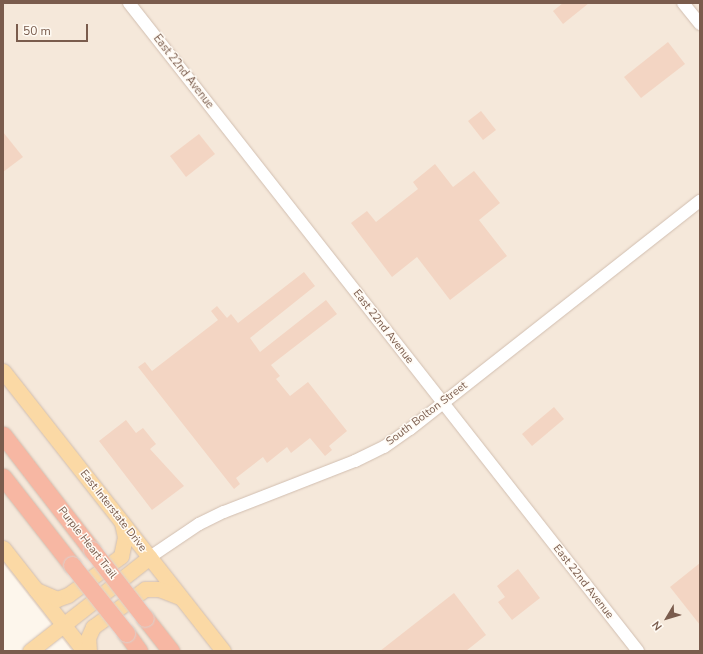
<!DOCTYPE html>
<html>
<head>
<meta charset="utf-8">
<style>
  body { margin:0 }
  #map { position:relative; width:703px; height:654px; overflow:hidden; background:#fdf6ec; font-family:"Nunito Sans",sans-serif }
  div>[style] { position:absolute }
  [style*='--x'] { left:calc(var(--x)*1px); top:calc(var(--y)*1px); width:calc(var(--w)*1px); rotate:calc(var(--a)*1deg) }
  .residential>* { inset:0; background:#f5e8da }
  .building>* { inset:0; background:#f3d5c3 }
  .roads { filter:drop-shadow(0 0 1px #d1beb0) drop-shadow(0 0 1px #d1beb0) }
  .minor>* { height:12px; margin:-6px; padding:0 6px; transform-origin:6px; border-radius:6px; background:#fff }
  .major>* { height:15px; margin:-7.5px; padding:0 7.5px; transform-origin:7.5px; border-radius:7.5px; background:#fbd9a5 }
  .highway>* { height:17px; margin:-8.5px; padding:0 8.5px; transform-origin:8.5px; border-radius:8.5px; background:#f7b7a3 }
  .bridges { filter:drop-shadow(0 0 1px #dad1cd) drop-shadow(0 0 1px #dad1cd) }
  .highway-bridge>* { height:17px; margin:-8.5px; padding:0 8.5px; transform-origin:8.5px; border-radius:8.5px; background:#f7b7a3 }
  span { translate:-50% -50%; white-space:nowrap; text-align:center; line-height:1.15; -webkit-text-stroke:3px #fffaf3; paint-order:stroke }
  .street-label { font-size:11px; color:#7a5c4d }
  .frame { position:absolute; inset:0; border:4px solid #7a5c4d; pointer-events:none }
  .north { position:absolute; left:647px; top:598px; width:40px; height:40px; -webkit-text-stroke:3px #fffaf3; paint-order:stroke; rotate:232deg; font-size:11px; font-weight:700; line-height:16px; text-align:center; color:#7a5c4d }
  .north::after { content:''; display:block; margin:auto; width:14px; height:18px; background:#7a5c4d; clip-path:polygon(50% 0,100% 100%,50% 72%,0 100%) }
  .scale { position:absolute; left:16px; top:24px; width:72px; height:18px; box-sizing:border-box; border:2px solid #7a5c4d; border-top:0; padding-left:5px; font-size:12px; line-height:14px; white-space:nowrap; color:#7a5c4d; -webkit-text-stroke:3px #fffaf3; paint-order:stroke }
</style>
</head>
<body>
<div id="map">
  <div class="residential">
    <div style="clip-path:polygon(3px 3px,700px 3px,700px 651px,72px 651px,3px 563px)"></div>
  </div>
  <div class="building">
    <div style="clip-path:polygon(563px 3px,589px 3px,563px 24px,553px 11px)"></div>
    <div style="clip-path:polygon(668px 42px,685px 64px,641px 98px,624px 77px)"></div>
    <div style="clip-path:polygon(481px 111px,496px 130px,483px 140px,468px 121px)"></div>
    <div style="clip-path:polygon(3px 132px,23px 157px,3px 172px)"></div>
    <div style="clip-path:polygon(199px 134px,215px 154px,186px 177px,170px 156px)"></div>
    <div style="clip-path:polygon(435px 164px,453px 187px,474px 171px,500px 203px,479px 220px,507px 256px,450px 300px,417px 257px,392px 277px,351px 223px,367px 211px,376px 222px,418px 189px,413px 182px)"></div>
    <div style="clip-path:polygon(304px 272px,315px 286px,250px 338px,260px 352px,326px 300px,337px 314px,271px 365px,280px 376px,276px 379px,290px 396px,308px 382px,347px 431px,329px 446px,332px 450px,325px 456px,310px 438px,291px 453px,287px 447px,267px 463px,263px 457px,236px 478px,240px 484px,234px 489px,138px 367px,145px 362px,152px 371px,218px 320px,211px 311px,217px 306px,227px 318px,231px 314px,238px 323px)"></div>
    <div style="clip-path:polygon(554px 407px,564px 419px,532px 446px,522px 434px)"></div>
    <div style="clip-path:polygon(126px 420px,136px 433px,143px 428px,156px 444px,150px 449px,184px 486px,152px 510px,99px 441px)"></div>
    <div style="clip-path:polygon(700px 563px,700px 625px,670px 587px)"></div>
    <div style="clip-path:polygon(518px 569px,540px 598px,512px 620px,498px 602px,505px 597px,497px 586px)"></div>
    <div style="clip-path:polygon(454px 593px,486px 635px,466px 651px,380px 651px)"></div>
  </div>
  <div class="roads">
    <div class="minor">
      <div style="--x:129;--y:3;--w:824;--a:51.85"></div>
      <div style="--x:683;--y:3;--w:27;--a:51"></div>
      <div style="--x:150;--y:557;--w:59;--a:-34"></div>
      <div style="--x:199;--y:524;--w:28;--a:-26"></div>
      <div style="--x:224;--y:512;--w:141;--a:-21.3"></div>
      <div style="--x:355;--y:461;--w:32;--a:-26"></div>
      <div style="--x:384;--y:447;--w:32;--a:-35"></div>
      <div style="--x:410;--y:429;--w:369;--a:-38.2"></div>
    </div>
    <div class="major">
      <div style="--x:3;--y:371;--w:356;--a:51.8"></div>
      <div style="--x:3;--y:548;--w:131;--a:51.8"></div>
      <div style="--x:36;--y:590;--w:23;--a:23"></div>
      <div style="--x:57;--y:599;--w:12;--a:-20"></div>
      <div style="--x:68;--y:595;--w:66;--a:-36.3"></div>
      <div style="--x:121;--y:556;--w:19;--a:-78"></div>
      <div style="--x:125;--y:537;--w:14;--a:-102"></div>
      <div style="--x:30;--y:651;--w:152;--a:-38.1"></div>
      <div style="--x:89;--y:651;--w:13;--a:-94"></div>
      <div style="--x:88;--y:638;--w:12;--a:-66"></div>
      <div style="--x:93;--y:627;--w:64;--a:-36.2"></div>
      <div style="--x:145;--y:589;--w:14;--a:0"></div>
      <div style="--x:159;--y:589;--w:22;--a:21"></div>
    </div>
    <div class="highway">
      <div style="--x:3;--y:435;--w:145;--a:52.3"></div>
      <div style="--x:3;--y:477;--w:112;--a:51.9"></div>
      <div style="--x:145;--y:618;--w:42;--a:51.8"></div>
      <div style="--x:126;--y:633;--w:22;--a:54"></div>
    </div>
  </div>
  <div class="bridges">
    <div class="highway-bridge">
      <div style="--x:92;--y:550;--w:86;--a:52.1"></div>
      <div style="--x:72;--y:565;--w:87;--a:51.5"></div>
    </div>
  </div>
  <div class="street-label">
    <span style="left:183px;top:72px;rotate:52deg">East 22nd Avenue</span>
    <span style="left:383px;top:327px;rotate:52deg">East 22nd Avenue</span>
    <span style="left:427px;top:414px;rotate:-37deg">South Bolton Street</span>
    <span style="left:113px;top:511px;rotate:52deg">East Interstate Drive</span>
    <span style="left:87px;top:543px;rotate:52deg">Purple Heart Trail</span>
    <span style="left:583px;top:582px;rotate:52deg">East 22nd Avenue</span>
  </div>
  <div class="frame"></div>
  <div class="north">N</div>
  <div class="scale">50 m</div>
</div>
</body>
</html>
